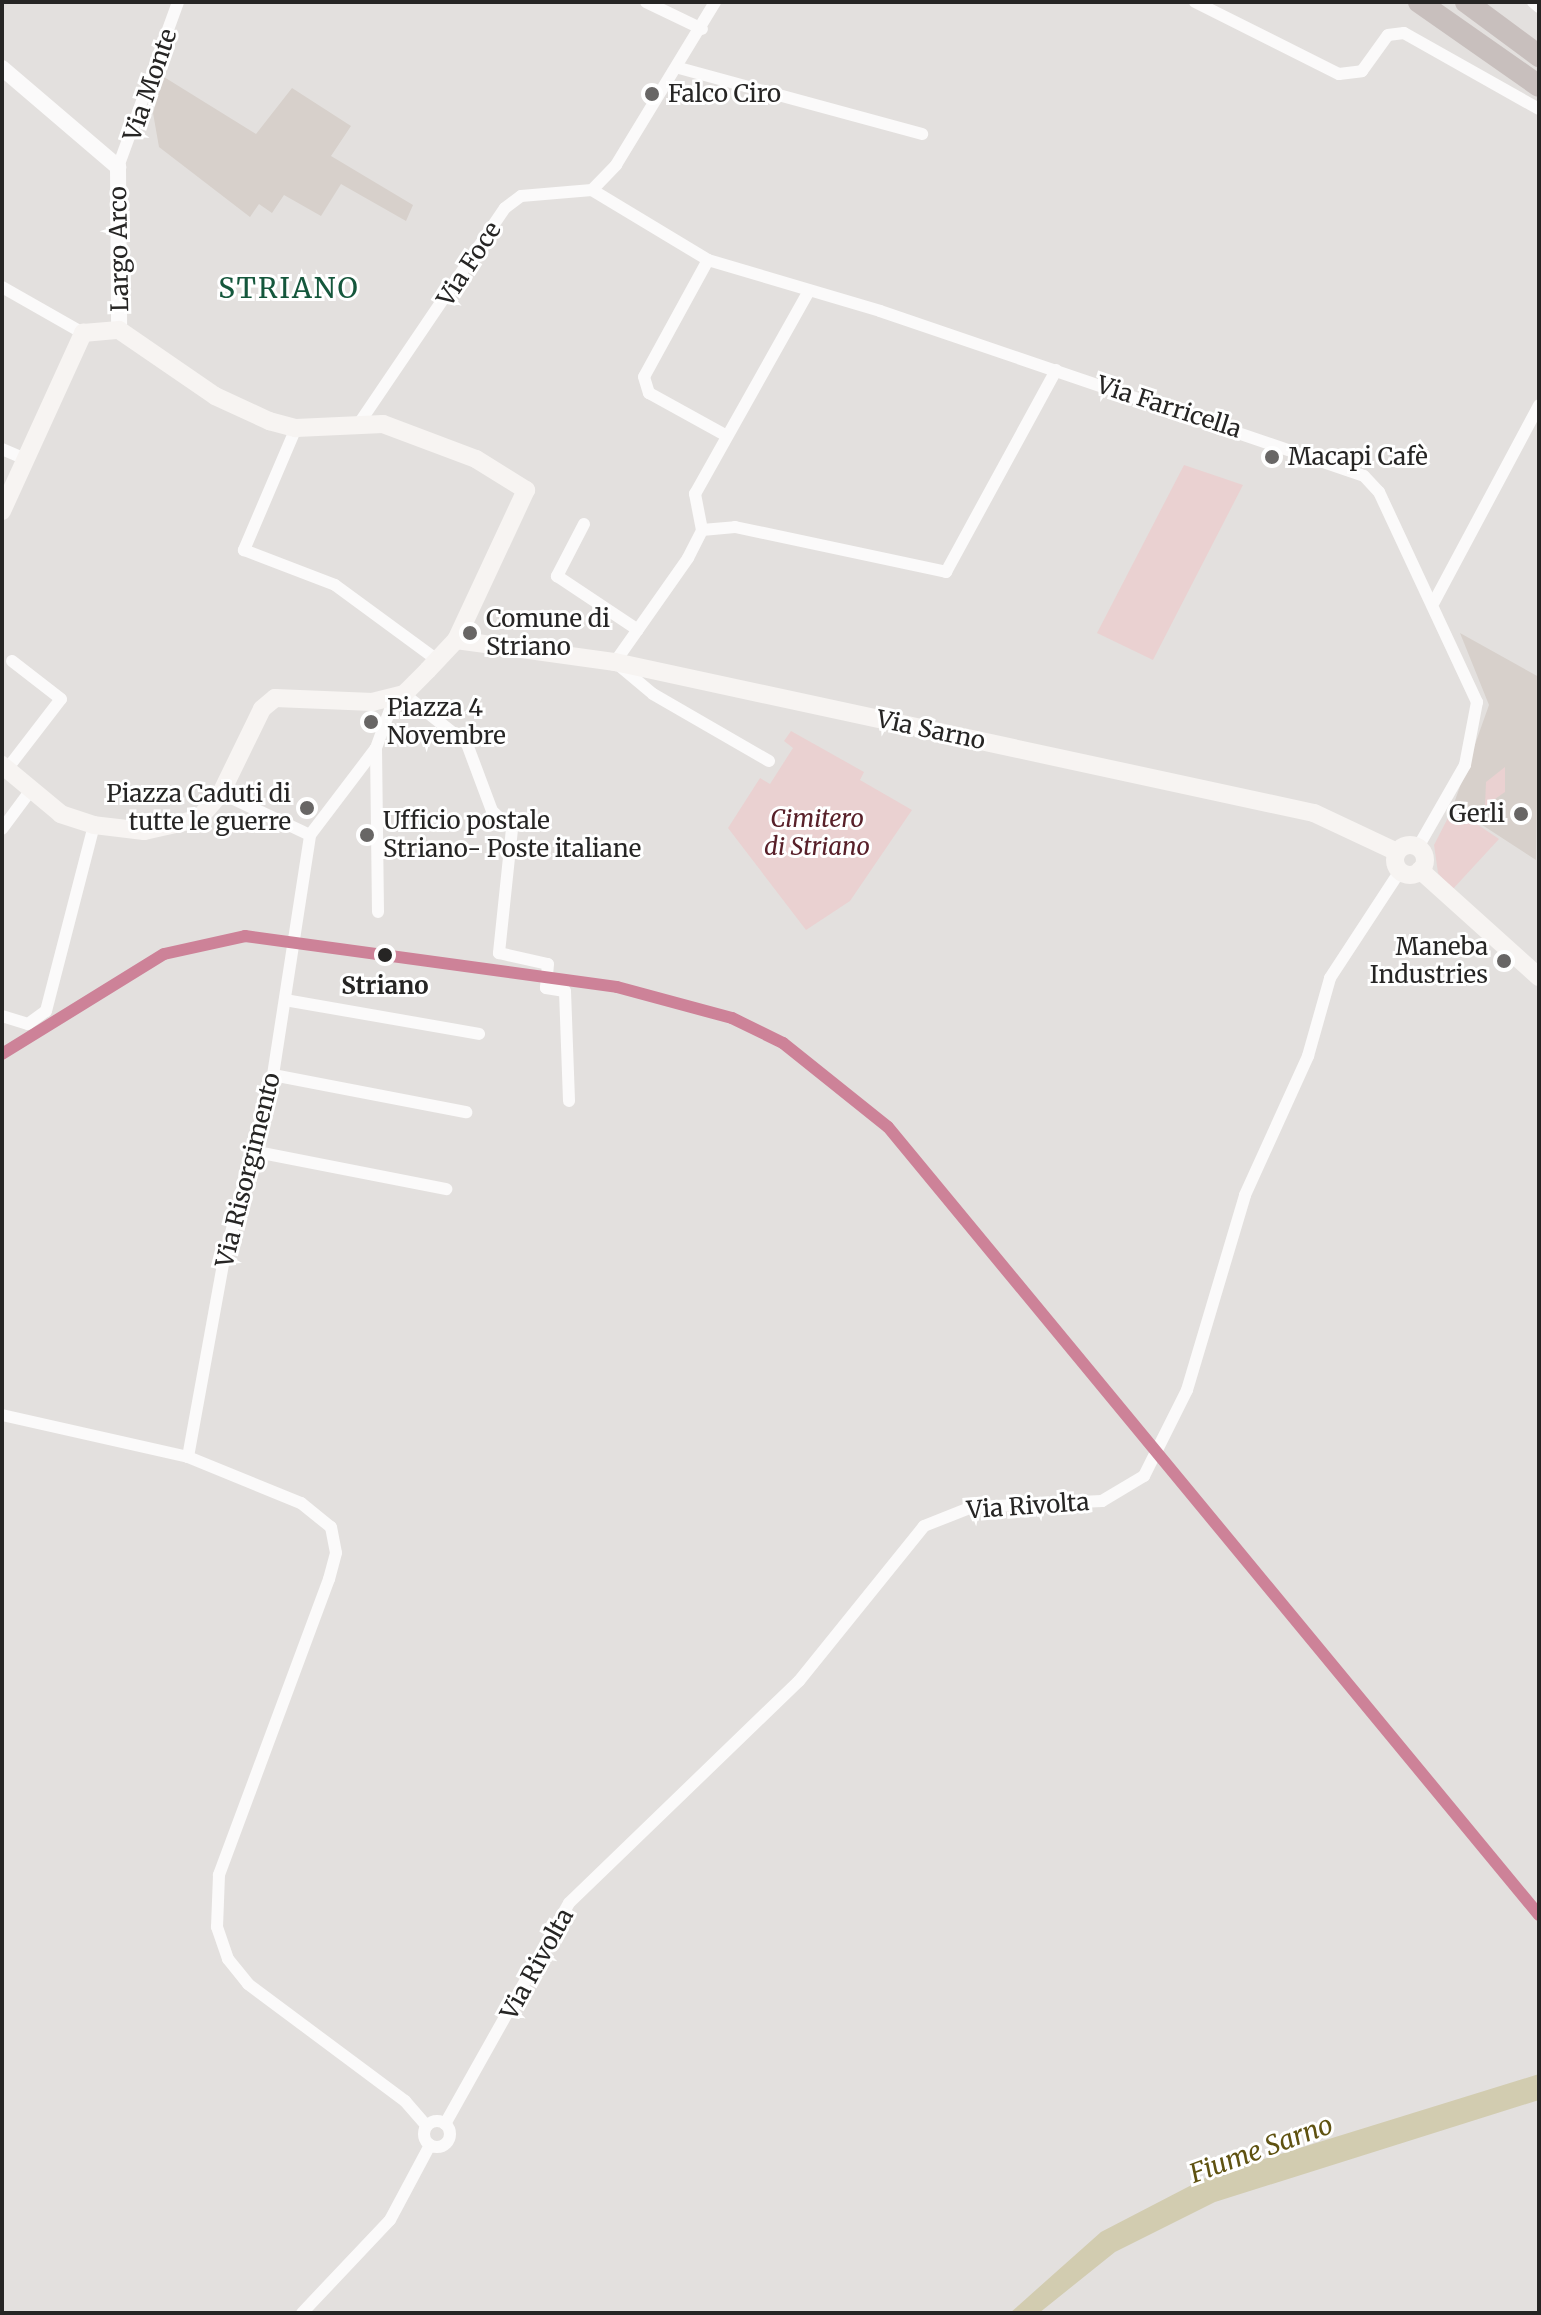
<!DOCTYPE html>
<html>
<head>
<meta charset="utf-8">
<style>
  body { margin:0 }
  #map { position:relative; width:1541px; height:2315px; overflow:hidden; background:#e3e0de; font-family:Merriweather,serif }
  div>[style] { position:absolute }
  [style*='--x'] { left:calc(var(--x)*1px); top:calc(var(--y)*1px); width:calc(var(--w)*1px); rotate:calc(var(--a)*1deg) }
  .built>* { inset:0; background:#d7d0cb }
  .green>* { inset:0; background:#ead1d1 }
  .water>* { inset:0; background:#d2ccb0 }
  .minor>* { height:12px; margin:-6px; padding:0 6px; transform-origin:6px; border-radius:6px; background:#fbfafa }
  .minor>.ring { margin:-6px; padding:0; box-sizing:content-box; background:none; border:12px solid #fbfafa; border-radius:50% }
  .tertiary>* { height:16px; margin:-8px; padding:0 8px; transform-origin:8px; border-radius:8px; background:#fbfafa }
  .secondary>* { height:18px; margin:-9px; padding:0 9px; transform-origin:9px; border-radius:9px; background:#f7f4f2 }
  .secondary>.ring { margin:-9px; padding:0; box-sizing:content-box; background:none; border:18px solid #f7f4f2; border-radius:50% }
  .motorway>* { height:22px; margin:-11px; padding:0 11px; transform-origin:11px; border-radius:11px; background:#c8bfbd }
  .rail-1>* { height:12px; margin:-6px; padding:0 6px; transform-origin:6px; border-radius:6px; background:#cd8298 }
  .dots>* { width:22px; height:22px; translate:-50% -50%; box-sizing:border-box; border:4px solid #fff; border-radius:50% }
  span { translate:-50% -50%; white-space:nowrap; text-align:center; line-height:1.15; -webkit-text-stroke:6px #fff; paint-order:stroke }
  .street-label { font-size:24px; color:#262524 }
  .poi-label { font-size:24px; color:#262524 }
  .left { translate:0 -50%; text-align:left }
  .right { translate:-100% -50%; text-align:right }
  .park-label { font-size:24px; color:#582029; font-style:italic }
  .stop-label { font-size:24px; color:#262524; font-weight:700 }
  .water-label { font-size:26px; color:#5f5211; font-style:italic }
  .quarter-label { font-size:28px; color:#15573c; letter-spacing:2px }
  .frame { position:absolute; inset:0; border:4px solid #262524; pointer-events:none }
</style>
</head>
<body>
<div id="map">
  <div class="built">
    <div style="clip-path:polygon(164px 77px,256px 134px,292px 88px,351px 126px,331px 156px,413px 205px,406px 221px,341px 184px,321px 216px,284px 195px,272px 213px,259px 204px,250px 217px,159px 147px,153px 113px)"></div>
    <div style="clip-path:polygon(1460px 633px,1539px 677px,1536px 860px,1453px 806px,1489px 705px)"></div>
  </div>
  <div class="green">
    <div style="clip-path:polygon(1184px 465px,1243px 485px,1153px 660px,1097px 633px)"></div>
    <div style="clip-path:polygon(791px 731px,864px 772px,860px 780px,912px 810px,850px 901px,806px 930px,728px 828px,760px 778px,770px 784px,793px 748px,784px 741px)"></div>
    <div style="clip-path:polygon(1505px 767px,1505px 792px,1485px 806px,1486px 782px)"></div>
    <div style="clip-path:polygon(1453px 808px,1499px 839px,1452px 890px,1438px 873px,1434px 845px)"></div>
  </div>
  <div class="water">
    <div style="clip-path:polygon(1539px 2074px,1539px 2100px,1215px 2202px,1115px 2252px,1039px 2313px,1010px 2313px,1101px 2232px,1209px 2176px)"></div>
  </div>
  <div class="minor">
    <div style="--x:646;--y:2;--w:62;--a:25.7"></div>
    <div style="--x:1195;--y:2;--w:161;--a:26.6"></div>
    <div style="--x:1339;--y:74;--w:23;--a:-7"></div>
    <div style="--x:1362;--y:71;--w:44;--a:-54.2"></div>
    <div style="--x:1388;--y:35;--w:16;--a:-7"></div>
    <div style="--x:1404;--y:33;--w:155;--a:29.4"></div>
    <div style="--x:1533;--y:2;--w:8;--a:40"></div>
    <div style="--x:679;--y:68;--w:252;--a:15.2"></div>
    <div style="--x:118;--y:167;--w:176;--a:-70"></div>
    <div style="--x:592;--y:190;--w:135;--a:31.1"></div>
    <div style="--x:708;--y:260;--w:179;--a:16.5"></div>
    <div style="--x:880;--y:311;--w:511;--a:18.82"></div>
    <div style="--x:1364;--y:476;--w:22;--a:47"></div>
    <div style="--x:1379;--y:492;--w:232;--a:65"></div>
    <div style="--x:1477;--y:702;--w:64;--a:100.8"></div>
    <div style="--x:1465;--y:765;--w:95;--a:119.8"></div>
    <div style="--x:708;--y:260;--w:133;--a:118.7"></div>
    <div style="--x:644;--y:377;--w:17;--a:73"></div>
    <div style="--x:649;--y:393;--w:89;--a:28.9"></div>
    <div style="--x:2;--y:287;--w:93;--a:29.6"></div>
    <div style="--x:360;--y:422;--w:258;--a:-55.9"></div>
    <div style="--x:505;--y:208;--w:20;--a:-37"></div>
    <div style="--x:521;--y:196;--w:71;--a:-4.8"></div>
    <div style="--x:592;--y:190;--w:35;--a:-46"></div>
    <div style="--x:616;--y:165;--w:191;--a:-58.7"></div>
    <div style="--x:296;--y:428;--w:133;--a:113.1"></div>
    <div style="--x:244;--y:550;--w:97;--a:21"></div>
    <div style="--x:335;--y:585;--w:127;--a:36.3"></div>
    <div style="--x:2;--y:449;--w:26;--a:23"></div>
    <div style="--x:584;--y:524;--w:59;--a:117.4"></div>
    <div style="--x:557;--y:576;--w:97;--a:33.7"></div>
    <div style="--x:702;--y:530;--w:33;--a:-5"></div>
    <div style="--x:735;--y:527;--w:216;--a:12"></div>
    <div style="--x:946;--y:572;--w:230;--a:-61.4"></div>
    <div style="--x:1434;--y:602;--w:223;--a:-61.9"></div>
    <div style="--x:404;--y:694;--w:80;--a:38.4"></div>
    <div style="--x:467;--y:744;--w:72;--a:69.5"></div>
    <div style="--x:492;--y:811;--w:27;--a:42"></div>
    <div style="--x:512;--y:829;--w:125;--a:96"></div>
    <div style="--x:499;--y:953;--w:50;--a:12.7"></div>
    <div style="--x:548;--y:964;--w:24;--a:95"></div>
    <div style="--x:546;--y:988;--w:19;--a:9"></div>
    <div style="--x:565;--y:991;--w:110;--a:87.9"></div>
    <div style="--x:376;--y:748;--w:164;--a:89.3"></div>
    <div style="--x:769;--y:761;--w:134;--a:-150"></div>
    <div style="--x:653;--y:694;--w:50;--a:-139.9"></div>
    <div style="--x:615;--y:662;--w:127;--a:-54.9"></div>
    <div style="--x:688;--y:558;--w:31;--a:-63"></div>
    <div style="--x:702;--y:530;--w:37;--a:-101"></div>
    <div style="--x:695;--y:494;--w:233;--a:-60.7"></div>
    <div style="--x:7;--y:769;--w:88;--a:-52.4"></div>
    <div style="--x:61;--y:699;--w:62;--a:-142.2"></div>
    <div style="--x:221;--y:793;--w:98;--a:25.3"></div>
    <div style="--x:2;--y:829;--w:49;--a:-53.4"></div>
    <div style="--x:285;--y:1000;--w:197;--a:9.9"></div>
    <div style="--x:2;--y:1016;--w:27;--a:17"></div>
    <div style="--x:28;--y:1024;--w:22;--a:-36"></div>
    <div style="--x:46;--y:1011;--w:192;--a:-75.5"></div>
    <div style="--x:273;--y:1075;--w:197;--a:10.9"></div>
    <div style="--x:257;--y:1152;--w:193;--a:11.1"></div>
    <div style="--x:2;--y:1415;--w:191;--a:12.7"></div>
    <div style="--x:188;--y:1457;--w:122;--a:22.2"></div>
    <div style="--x:301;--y:1503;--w:38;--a:39"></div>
    <div style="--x:331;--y:1527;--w:26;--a:79"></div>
    <div style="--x:336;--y:1553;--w:27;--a:105"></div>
    <div style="--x:329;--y:1579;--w:316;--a:110.4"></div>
    <div style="--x:219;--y:1875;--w:52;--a:92.2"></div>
    <div style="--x:217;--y:1927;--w:34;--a:71"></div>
    <div style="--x:228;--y:1959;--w:32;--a:51"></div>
    <div style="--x:248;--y:1984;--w:196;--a:36.7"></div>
    <div style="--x:405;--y:2101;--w:33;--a:49"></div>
    <div style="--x:188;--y:1457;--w:201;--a:-79.7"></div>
    <div style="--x:224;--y:1259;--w:190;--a:-75.1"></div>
    <div style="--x:273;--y:1075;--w:243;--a:-81.2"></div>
    <div style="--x:310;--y:835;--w:109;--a:-52.8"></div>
    <div style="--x:376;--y:748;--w:55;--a:-69.9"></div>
    <div class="ring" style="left:424px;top:2121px;width:14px;height:14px"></div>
    <div style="--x:445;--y:2124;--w:253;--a:-60.7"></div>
    <div style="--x:569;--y:1903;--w:320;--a:-44"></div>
    <div style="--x:799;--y:1681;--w:199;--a:-51.1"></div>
    <div style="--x:924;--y:1526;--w:52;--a:-21.6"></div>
    <div style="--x:972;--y:1507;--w:130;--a:-2.6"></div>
    <div style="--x:1102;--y:1501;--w:49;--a:-30.8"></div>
    <div style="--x:1144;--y:1476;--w:96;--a:-63.4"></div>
    <div style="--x:1187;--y:1390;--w:203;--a:-73.4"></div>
    <div style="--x:1245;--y:1195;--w:153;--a:-65.6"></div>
    <div style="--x:1308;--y:1056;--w:81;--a:-74.2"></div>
    <div style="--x:1330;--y:978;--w:128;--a:-56.8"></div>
    <div style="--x:302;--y:2313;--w:128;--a:-46.6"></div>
    <div style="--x:390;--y:2220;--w:85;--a:-61.9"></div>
  </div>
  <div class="tertiary">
    <div style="--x:2;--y:68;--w:153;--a:40.5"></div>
    <div style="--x:118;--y:167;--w:163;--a:89.6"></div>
  </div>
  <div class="secondary">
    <div style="--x:2;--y:511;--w:196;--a:-65.5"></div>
    <div style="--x:83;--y:333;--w:36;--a:-5"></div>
    <div style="--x:119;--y:330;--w:116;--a:34.5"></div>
    <div style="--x:215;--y:396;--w:60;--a:24.8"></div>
    <div style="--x:269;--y:421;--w:28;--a:15"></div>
    <div style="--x:296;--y:428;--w:87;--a:-2.6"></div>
    <div style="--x:383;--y:424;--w:99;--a:20.6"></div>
    <div style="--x:476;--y:459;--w:59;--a:31.8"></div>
    <div style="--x:526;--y:490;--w:166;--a:115"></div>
    <div style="--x:456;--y:640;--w:41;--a:133"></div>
    <div style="--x:428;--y:670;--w:34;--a:135"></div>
    <div style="--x:404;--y:694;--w:32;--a:166"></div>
    <div style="--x:373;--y:702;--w:98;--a:-177.7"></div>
    <div style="--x:275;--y:698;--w:17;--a:140"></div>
    <div style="--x:262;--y:709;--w:93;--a:116"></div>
    <div style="--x:221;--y:793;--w:35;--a:131"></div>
    <div style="--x:198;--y:819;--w:55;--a:167.5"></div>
    <div style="--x:144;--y:831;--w:50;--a:-173.2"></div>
    <div style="--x:94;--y:825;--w:35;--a:-162"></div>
    <div style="--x:61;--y:814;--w:77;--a:-140.3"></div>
    <div style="--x:456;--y:640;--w:161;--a:7.9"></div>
    <div style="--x:615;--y:662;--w:715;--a:12.19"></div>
    <div style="--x:1314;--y:813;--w:92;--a:25.2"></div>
    <div class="ring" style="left:1395px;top:845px;width:12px;height:12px"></div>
    <div style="--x:1420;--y:870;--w:160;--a:42"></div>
  </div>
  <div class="motorway">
    <div style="--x:1419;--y:2;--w:146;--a:35"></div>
    <div style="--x:1466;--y:2;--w:91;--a:36.5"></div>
  </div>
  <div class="rail-1">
    <div style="--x:2;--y:1054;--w:190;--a:-31.7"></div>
    <div style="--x:164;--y:954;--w:83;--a:-12.5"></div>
    <div style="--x:245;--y:936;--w:375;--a:7.8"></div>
    <div style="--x:617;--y:987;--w:119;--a:15.1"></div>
    <div style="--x:732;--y:1018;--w:57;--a:26.1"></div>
    <div style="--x:783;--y:1043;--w:134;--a:38.7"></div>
    <div style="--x:888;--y:1127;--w:1022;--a:50.44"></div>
  </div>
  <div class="dots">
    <div style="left:652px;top:94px;background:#686665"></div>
    <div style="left:1272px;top:457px;background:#686665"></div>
    <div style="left:470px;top:633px;background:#686665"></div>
    <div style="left:371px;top:722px;background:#686665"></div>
    <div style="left:307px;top:808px;background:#686665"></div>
    <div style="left:1521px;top:814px;background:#686665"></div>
    <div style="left:367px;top:835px;background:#686665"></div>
    <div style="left:385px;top:955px;background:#262524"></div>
    <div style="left:1504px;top:961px;background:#686665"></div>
  </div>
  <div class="street-label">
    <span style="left:150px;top:85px;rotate:-71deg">Via Monte</span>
    <span style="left:119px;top:249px;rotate:-91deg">Largo Arco</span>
    <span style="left:469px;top:264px;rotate:-57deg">Via Foce</span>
    <span style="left:1169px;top:407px;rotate:18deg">Via Farricella</span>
    <span style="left:931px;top:730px;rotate:12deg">Via Sarno</span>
    <span style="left:248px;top:1170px;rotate:-76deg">Via Risorgimento</span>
    <span style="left:1028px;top:1506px;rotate:-4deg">Via Rivolta</span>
    <span style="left:537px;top:1964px;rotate:-61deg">Via Rivolta</span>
  </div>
  <div class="poi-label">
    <span class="left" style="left:668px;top:94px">Falco Ciro</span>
    <span class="left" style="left:1288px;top:457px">Macapi Cafè</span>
    <span class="left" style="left:486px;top:633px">Comune di<br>Striano</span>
    <span class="left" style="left:387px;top:722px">Piazza 4<br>Novembre</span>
    <span class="right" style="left:291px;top:808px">Piazza Caduti di<br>tutte le guerre</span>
    <span class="right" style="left:1505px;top:814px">Gerli</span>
    <span class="left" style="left:383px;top:835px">Ufficio postale<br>Striano- Poste italiane</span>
    <span class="right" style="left:1488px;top:961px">Maneba<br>Industries</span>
  </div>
  <div class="park-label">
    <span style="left:817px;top:833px">Cimitero<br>di Striano</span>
  </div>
  <div class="stop-label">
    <span style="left:385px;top:986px">Striano</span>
  </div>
  <div class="water-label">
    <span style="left:1261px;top:2149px;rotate:-20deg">Fiume Sarno</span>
  </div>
  <div class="quarter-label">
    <span style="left:289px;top:288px">STRIANO</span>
  </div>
  <div class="frame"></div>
</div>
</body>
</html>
